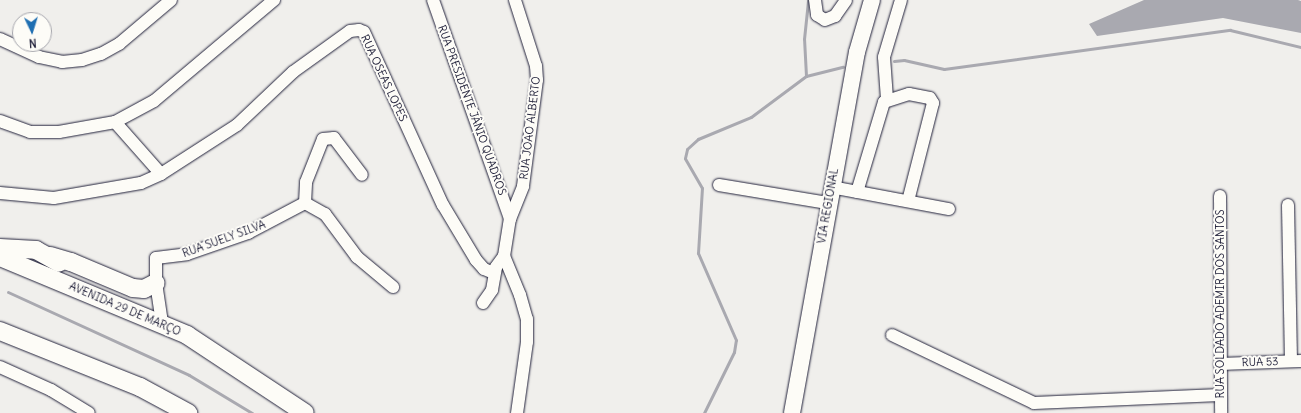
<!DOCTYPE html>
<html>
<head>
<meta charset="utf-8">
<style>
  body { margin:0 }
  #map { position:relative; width:1301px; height:413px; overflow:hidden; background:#f0efec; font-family:Delius,sans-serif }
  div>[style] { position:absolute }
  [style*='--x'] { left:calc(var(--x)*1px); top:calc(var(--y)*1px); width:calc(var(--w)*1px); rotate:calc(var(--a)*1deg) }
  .water>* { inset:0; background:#a9a9b0 }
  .stream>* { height:3px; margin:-1.5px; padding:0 1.5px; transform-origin:1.5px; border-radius:1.5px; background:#a9a9b0 }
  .roads { filter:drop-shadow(0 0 1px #22223b) drop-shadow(0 0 1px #22223b) }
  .street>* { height:12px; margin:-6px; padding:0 6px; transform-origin:6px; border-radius:6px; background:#fdfcf7 }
  .secondary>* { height:16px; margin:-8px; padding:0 8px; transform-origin:8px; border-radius:8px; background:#fdfcf7 }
  .primary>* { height:18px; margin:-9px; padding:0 9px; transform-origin:9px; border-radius:9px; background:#fdfcf7 }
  span { translate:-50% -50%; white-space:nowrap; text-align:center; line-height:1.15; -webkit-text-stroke:4px #fdfcf7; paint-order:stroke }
  .street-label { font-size:11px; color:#22223b }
  .north { position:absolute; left:12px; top:12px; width:40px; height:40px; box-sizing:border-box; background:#fdfcf7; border:1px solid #a5a5ac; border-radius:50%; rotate:176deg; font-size:11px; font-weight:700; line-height:16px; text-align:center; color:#22223b }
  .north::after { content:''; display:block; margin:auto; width:14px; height:18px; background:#1f6fb2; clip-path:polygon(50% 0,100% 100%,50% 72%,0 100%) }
</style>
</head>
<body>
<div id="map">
  <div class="water">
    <div style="clip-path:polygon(1144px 0,1298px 0,1301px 1px,1301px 33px,1223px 18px,1097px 36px,1089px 24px)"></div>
  </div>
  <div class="stream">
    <div style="--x:894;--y:61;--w:10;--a:-6"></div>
    <div style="--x:904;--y:60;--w:41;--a:12.7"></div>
    <div style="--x:944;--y:69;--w:289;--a:-7.8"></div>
    <div style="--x:1230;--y:30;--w:73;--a:13.5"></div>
    <div style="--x:806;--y:76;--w:37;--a:-93"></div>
    <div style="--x:804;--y:39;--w:39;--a:-84"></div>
    <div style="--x:8;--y:292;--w:199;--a:24.6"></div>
    <div style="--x:189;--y:375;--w:74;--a:31.1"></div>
    <div style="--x:704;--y:413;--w:68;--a:-63.8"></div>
    <div style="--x:734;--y:352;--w:12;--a:-81"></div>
    <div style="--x:736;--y:340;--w:95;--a:-113.6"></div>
    <div style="--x:698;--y:253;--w:65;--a:-86.5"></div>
    <div style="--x:702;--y:188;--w:34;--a:-120"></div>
    <div style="--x:685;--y:158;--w:9;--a:-77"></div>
    <div style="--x:687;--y:149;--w:15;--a:-42"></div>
    <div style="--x:698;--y:139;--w:57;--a:-22.5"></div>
    <div style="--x:751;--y:117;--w:69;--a:-36.7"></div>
    <div style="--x:806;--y:76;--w:38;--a:-14"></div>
  </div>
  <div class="roads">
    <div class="street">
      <div style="--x:433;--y:0;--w:232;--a:70.6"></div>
      <div style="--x:815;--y:0;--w:15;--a:82"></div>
      <div style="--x:817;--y:15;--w:9;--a:32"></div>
      <div style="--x:825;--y:20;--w:11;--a:-22"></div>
      <div style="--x:835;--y:16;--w:19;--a:-55"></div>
      <div style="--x:0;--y:39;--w:43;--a:24.8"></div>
      <div style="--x:39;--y:57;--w:24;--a:12"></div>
      <div style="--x:62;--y:62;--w:20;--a:-6"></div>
      <div style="--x:82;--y:60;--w:20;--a:-18"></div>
      <div style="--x:101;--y:54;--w:21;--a:-29"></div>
      <div style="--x:119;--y:44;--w:68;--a:-40.2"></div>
      <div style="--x:887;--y:99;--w:42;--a:-94.1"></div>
      <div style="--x:884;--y:57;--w:59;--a:-73.4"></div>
      <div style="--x:0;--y:121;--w:32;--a:20"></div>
      <div style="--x:30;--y:132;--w:29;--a:0"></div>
      <div style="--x:59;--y:132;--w:57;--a:-10.1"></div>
      <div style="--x:115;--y:122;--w:44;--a:-28.3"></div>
      <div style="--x:154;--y:101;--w:157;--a:-40.1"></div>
      <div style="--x:115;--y:122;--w:69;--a:48.5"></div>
      <div style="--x:719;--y:185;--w:110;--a:9.4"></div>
      <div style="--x:831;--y:187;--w:120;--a:10.6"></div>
      <div style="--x:857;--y:192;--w:94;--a:-73.3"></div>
      <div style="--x:884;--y:102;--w:26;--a:-18"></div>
      <div style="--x:909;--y:94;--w:21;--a:11"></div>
      <div style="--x:930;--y:98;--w:6;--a:59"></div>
      <div style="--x:933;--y:103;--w:101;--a:104.3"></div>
      <div style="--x:0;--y:193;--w:54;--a:5.3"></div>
      <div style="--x:54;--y:198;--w:88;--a:-9.8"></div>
      <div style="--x:141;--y:183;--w:22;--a:-24"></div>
      <div style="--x:161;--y:174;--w:90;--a:-32.8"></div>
      <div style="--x:237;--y:125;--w:77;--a:-43.4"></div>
      <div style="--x:293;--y:72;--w:70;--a:-35.7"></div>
      <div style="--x:350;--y:31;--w:9;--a:-6"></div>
      <div style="--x:359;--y:30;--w:5;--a:22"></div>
      <div style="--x:364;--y:32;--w:190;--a:65.5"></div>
      <div style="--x:443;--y:205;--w:64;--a:59"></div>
      <div style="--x:476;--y:260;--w:12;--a:48"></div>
      <div style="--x:484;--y:269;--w:11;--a:22"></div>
      <div style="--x:1220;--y:196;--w:217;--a:89.7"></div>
      <div style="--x:305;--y:203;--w:21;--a:-87"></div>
      <div style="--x:306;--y:182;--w:46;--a:-68.4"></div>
      <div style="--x:323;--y:139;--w:11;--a:-5"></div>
      <div style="--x:334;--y:138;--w:46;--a:52.9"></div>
      <div style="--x:305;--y:203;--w:23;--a:29"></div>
      <div style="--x:325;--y:214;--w:54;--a:53.3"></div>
      <div style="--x:357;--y:257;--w:47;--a:39.8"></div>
      <div style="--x:1288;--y:205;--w:156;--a:88.9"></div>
      <div style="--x:504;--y:256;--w:42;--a:67.7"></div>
      <div style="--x:520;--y:295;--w:25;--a:74"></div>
      <div style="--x:527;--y:319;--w:23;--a:90"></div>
      <div style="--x:527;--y:342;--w:72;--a:98"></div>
      <div style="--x:483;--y:303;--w:16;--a:-55"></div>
      <div style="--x:492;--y:290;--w:23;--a:-80"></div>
      <div style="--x:496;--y:267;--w:14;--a:-54"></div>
      <div style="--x:504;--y:256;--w:37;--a:-81"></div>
      <div style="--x:510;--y:219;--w:35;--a:-68"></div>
      <div style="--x:523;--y:186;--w:107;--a:-82.5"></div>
      <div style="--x:537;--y:80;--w:14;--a:-94"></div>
      <div style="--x:536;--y:66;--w:69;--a:-107.7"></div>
      <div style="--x:162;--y:323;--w:40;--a:-98.5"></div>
      <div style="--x:156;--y:283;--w:25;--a:-90"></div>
      <div style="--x:156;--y:258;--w:31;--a:-7"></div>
      <div style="--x:187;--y:254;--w:65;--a:-19"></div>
      <div style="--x:248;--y:233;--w:64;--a:-27.8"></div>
      <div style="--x:892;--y:335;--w:157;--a:25.6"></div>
      <div style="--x:1034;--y:403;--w:186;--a:-2.5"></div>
      <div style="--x:1220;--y:364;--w:81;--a:-2.1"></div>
      <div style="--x:0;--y:367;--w:56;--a:24.3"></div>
      <div style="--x:51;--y:390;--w:44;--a:31.2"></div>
    </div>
    <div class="secondary">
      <div style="--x:792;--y:413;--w:367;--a:-79.8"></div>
      <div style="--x:857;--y:52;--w:54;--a:-73.9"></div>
    </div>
    <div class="primary">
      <div style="--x:0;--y:248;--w:36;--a:3"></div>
      <div style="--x:36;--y:250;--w:26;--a:29"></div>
      <div style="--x:50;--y:256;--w:22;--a:16"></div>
      <div style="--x:71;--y:262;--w:67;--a:22.8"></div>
      <div style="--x:133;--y:288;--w:11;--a:5"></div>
      <div style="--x:144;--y:289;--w:13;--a:-27"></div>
      <div style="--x:0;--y:257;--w:203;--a:22.6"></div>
      <div style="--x:187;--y:335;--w:141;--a:33.5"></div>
      <div style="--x:0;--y:331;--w:151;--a:21.8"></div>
      <div style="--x:140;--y:387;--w:55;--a:28.4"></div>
    </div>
  </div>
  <div class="street-label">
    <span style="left:384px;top:78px;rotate:65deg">RUA OSEAS LOPES</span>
    <span style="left:472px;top:110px;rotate:70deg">RUA PRESIDENTE JÂNIO QUADROS</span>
    <span style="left:530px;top:128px;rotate:-83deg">RUA JOAO ALBERTO</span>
    <span style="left:828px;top:206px;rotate:-80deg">VIA REGIONAL</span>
    <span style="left:224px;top:239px;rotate:-20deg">RUA SUELY SILVA</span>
    <span style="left:1220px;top:304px;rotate:-90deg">RUA SOLDADO ADEMIR DOS SANTOS</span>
    <span style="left:125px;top:309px;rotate:23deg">AVENIDA 29 DE MARÇO</span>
    <span style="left:1260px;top:362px;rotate:-2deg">RUA 53</span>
  </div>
  <div class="north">N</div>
</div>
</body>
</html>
